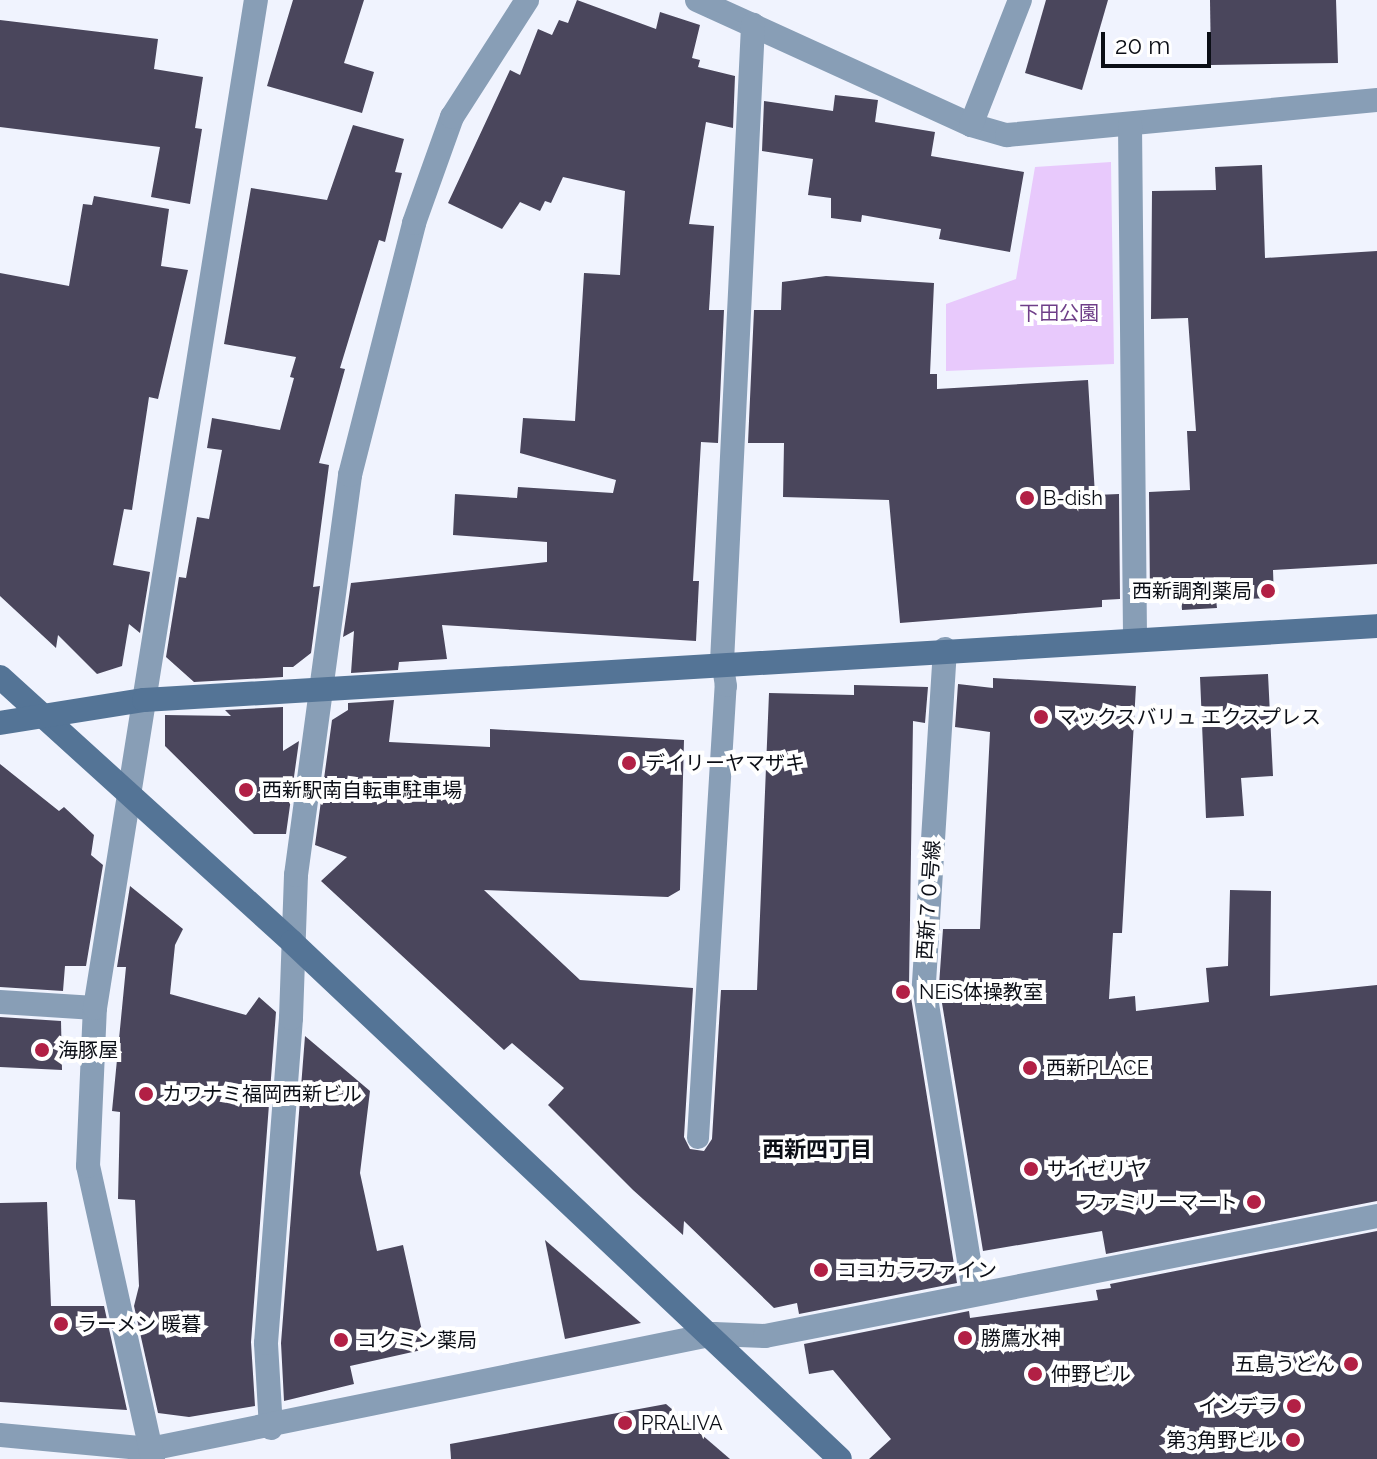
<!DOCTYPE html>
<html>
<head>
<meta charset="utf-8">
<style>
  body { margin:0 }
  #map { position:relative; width:1377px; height:1459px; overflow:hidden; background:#f0f3fe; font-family:Raleway,"Noto Sans JP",sans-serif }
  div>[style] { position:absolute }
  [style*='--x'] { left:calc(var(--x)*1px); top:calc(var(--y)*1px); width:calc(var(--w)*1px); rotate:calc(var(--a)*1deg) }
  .green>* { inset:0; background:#e8c9fc }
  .building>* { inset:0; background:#4a465c }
  .lane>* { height:22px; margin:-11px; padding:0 11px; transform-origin:11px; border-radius:11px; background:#889eb6 }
  .street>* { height:24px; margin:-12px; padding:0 12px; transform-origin:12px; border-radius:12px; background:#889eb6 }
  .secondary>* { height:24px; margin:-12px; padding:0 12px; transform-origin:12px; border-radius:12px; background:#547496 }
  .dots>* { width:22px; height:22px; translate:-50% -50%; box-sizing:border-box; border:4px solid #fff; border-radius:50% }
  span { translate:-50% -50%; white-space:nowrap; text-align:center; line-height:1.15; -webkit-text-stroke:8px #fff; paint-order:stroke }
  .park-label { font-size:20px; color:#6f3f89 }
  .poi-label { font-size:20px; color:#0b0e16 }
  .left { translate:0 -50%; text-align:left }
  .right { translate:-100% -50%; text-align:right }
  .street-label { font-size:20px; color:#0b0e16 }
  .neighbourhood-label { font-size:22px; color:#0b0e16; font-weight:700 }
  .scale { position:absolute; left:1101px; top:32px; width:110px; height:36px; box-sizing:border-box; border:4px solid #0b0e16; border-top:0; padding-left:10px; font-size:24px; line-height:28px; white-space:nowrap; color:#0b0e16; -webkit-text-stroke:6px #fff; paint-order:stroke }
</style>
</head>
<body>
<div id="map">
  <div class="green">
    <div style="clip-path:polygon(1111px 162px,1114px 364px,946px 371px,946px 304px,1016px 279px,1035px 167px)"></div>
  </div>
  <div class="building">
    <div style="clip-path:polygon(293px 0,364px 0,344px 63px,374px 72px,362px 113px,267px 86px)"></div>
    <div style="clip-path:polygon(577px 0,656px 29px,660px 12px,700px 25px,692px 58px,700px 60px,698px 67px,735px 76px,733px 128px,706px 122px,689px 224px,714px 226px,709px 310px,724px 310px,718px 443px,701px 442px,693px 581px,699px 581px,696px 641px,442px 625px,447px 659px,399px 662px,398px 670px,351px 673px,354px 631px,343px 637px,351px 583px,547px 562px,547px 542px,453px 535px,455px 494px,517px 498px,518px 487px,613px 493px,616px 480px,520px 453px,523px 418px,575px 421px,584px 273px,620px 275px,625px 191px,563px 177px,551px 203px,545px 201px,540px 211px,520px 202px,502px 229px,448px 203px,510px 70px,520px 75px,538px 29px,552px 35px,559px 20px,568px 23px)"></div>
    <div style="clip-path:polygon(1046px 0,1108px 0,1082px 90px,1025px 73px)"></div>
    <div style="clip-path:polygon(1210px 0,1336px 0,1338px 63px,1211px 65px)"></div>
    <div style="clip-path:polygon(0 20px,158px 39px,154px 69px,203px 77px,195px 128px,202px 129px,190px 204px,151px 197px,160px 147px,0 127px)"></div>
    <div style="clip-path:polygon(835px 95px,878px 100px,875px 122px,935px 132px,931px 156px,1024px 172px,1010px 252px,939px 239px,941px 229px,862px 215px,861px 222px,831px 218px,831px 198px,808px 195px,813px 159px,762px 151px,764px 101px,833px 111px)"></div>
    <div style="clip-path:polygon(353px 125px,404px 139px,395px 172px,402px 173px,385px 242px,379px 240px,340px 368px,345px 369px,319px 463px,329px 465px,313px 587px,320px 586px,311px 653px,293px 667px,283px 667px,283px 677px,194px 682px,166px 657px,179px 577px,186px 578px,197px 517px,209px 519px,222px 450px,207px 448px,212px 418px,280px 430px,294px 378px,290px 377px,296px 357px,224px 344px,251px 188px,327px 200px)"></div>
    <div style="clip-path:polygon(1262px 165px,1265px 258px,1377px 251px,1377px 564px,1273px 570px,1274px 598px,1216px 600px,1217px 608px,1182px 610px,1181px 595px,1150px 597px,1149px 492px,1190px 490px,1187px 431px,1196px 431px,1188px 318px,1151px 319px,1152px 191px,1216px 190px,1215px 167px)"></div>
    <div style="clip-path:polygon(94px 196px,169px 209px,161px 266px,188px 270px,158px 399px,149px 397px,132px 510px,124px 509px,113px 565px,150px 572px,140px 633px,129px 624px,122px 666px,97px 674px,58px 635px,56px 648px,0 596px,0 273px,69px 286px,83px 204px,92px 205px)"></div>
    <div style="clip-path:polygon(826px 276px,934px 283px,930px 374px,937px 374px,937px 389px,1088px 380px,1095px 495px,1119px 494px,1120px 599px,1102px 600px,1102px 607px,900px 623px,889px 500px,783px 497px,784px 443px,748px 443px,754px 310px,781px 310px,782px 282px)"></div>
    <div style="clip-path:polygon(1268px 674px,1273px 776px,1241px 778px,1244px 816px,1206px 818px,1200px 677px)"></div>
    <div style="clip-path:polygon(993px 678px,1136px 686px,1122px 933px,1113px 933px,1109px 999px,1135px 996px,1136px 1011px,1209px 1002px,1206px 968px,1228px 966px,1230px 890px,1271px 891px,1270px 996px,1377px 985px,1377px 1201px,1106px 1254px,1102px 1231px,983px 1251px,939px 985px,943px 929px,980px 929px,990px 732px,955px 727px,958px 684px,993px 688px)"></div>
    <div style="clip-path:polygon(854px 685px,928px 687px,925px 723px,913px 721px,909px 985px,957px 1283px,799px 1314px,797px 1303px,774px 1308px,684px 1221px,683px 1235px,633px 1190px,548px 1105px,564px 1088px,512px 1043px,504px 1050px,321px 881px,347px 857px,315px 845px,332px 720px,348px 710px,348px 703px,394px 700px,389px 742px,490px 747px,490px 729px,684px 740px,680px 890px,668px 897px,484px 890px,580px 980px,693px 988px,684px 1137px,690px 1149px,704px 1151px,712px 1139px,721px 990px,757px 990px,769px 693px,854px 695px)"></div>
    <div style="clip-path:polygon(283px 707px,283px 751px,299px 741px,286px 834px,254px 834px,165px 746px,165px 715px,231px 716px,225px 710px)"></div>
    <div style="clip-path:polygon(0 764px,59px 811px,64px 807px,94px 835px,91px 855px,103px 865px,86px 966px,65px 966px,63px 991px,0 987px)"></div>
    <div style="clip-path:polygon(130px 886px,183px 929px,175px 945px,170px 994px,246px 1015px,259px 997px,276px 1012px,251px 1342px,255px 1406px,189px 1417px,158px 1413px,134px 1306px,139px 1286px,135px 1200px,118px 1199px,120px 1112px,112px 1111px,126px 967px,117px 967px)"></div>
    <div style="clip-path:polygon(0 1017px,61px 1021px,62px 1070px,0 1067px)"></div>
    <div style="clip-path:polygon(305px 1036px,370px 1091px,360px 1173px,377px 1251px,403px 1245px,426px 1349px,350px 1366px,354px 1384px,284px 1401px,281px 1343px)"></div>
    <div style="clip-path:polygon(47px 1202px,51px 1306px,104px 1306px,127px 1410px,0 1402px,0 1203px)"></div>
    <div style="clip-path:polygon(1377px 1231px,1377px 1459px,869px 1459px,891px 1439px,833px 1370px,809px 1374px,804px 1344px,969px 1311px,970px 1318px,1098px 1300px,1096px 1290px,1111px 1288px,1110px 1284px)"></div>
    <div style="clip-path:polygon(545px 1240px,641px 1323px,565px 1339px)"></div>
    <div style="clip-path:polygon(666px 1404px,730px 1459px,451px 1459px,450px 1444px)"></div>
  </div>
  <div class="lane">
    <div style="--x:698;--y:1138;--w:453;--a:-86.5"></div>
    <div style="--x:726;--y:686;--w:24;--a:-99"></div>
  </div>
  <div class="street">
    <div style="--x:697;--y:0;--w:301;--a:24.5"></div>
    <div style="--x:971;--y:125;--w:37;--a:16"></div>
    <div style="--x:1007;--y:135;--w:372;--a:-5.4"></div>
    <div style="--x:1130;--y:124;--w:515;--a:89.44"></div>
    <div style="--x:971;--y:125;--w:134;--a:-68.6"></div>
    <div style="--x:945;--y:649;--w:338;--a:93.6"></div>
    <div style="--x:924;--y:986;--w:309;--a:80.7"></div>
    <div style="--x:722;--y:662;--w:638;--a:-87.21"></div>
    <div style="--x:0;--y:1002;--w:95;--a:3.6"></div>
    <div style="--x:271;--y:1428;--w:85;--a:-93.4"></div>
    <div style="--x:266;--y:1343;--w:326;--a:-85.6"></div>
    <div style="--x:291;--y:1018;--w:143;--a:-88"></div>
    <div style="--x:296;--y:875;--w:404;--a:-82.3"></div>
    <div style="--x:350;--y:475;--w:260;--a:-75.7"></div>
    <div style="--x:414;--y:223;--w:113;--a:-70.3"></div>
    <div style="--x:452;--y:117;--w:139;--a:-57.3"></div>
    <div style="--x:0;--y:1435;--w:151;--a:5.3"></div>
    <div style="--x:150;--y:1449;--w:576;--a:-11.52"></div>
    <div style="--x:714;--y:1334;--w:51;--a:2.2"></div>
    <div style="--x:765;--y:1336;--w:624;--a:-11.09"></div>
    <div style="--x:153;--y:1459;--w:300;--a:-102.5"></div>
    <div style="--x:88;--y:1166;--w:158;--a:-87.5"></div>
    <div style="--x:95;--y:1008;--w:1021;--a:-80.93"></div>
  </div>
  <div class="secondary">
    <div style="--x:0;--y:677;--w:394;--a:42.2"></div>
    <div style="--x:292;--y:942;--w:753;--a:43.33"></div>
    <div style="--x:0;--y:723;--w:146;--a:-9.1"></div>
    <div style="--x:144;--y:700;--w:1235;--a:-3.43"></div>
  </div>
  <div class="dots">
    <div style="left:1027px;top:498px;background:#b22045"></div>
    <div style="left:1268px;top:591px;background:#b22045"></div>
    <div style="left:1041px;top:717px;background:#b22045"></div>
    <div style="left:629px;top:763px;background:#b22045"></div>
    <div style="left:246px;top:790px;background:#b22045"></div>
    <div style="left:903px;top:992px;background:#b22045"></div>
    <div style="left:42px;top:1050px;background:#b22045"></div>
    <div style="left:1030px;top:1068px;background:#b22045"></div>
    <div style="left:146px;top:1094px;background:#b22045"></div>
    <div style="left:1031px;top:1169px;background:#b22045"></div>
    <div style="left:1254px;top:1202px;background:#b22045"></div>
    <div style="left:821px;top:1270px;background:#b22045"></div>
    <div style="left:61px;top:1324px;background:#b22045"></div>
    <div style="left:965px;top:1338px;background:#b22045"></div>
    <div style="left:341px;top:1340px;background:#b22045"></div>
    <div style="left:1351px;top:1364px;background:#b22045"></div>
    <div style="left:1035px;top:1374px;background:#b22045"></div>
    <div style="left:1294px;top:1406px;background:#b22045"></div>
    <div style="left:625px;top:1423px;background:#b22045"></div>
    <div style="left:1293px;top:1440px;background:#b22045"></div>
  </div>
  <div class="park-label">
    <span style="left:1059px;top:313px">下田公園</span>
  </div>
  <div class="poi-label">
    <span class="left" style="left:1043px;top:498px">B-dish</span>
    <span class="right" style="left:1252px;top:591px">西新調剤薬局</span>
    <span class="left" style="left:1057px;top:717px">マックスバリュ エクスプレス</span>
    <span class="left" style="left:645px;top:763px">デイリーヤマザキ</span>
    <span class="left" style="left:262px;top:790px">西新駅南自転車駐車場</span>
    <span class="left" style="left:919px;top:992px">NEiS体操教室</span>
    <span class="left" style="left:58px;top:1050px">海豚屋</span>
    <span class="left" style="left:1046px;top:1068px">西新PLACE</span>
    <span class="left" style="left:162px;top:1094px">カワナミ福岡西新ビル</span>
    <span class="left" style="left:1047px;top:1169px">サイゼリヤ</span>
    <span class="right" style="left:1238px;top:1202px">ファミリーマート</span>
    <span class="left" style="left:837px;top:1270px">ココカラファイン</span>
    <span class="left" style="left:77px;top:1324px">ラーメン 暖暮</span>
    <span class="left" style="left:981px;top:1338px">勝鷹水神</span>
    <span class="left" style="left:357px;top:1340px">コクミン薬局</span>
    <span class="right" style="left:1335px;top:1364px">五島うどん</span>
    <span class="left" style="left:1051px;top:1374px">仲野ビル</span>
    <span class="right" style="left:1278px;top:1406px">インデラ</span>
    <span class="left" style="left:641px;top:1423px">PRALIVA</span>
    <span class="right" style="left:1277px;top:1440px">第3角野ビル</span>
  </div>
  <div class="street-label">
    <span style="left:929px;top:900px;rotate:-86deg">西新７０号線</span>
  </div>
  <div class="neighbourhood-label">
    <span style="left:817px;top:1150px">西新四丁目</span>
  </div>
  <div class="scale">20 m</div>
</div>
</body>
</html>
